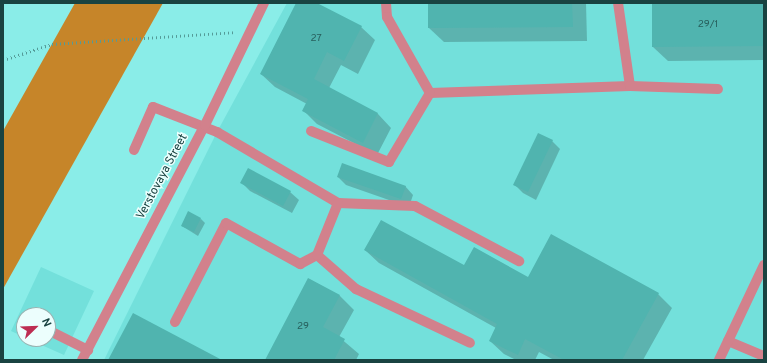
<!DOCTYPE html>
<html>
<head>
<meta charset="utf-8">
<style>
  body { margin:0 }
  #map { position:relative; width:767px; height:363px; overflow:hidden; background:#8aede8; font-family:Overpass,sans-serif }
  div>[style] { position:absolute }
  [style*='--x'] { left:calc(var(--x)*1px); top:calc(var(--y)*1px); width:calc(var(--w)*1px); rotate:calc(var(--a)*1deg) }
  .built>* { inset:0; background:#73e0db }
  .forest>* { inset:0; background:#c68529 }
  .shadow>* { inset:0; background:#0003 }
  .building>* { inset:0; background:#50b4af }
  .path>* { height:2.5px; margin-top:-1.25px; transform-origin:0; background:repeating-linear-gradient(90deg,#549b98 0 1px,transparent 0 4px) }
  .minor>* { height:10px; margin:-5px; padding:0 5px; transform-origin:5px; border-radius:5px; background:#d2818c }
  span { translate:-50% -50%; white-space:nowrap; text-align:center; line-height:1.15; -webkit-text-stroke:3px #ecfefd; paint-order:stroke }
  .number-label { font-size:10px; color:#275f5c }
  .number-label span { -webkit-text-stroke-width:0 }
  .street-label { font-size:12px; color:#194341 }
  .frame { position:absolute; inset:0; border:4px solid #194341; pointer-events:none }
  .north { position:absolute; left:16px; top:307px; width:40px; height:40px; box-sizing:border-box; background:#ecfefd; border:1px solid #98b3b2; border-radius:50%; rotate:67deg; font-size:11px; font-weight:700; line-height:16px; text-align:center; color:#194341 }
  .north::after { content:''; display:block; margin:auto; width:14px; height:18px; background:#bd2d52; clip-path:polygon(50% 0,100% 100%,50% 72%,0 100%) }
</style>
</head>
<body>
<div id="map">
  <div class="built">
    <div style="clip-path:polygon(287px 3px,764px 3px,764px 360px,104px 360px,217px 132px)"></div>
    <div style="clip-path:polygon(41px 267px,94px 291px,64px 355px,28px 339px,48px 339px,48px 315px,24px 315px,24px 337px,11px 331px)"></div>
  </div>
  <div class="forest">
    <div style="clip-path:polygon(75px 3px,163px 3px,3px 289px,3px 131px)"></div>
  </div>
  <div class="shadow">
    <div style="clip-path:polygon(297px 3px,314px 3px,361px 27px,375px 40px,358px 74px,341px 65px,329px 88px,378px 114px,391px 128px,377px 155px,317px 124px,303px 110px,307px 104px,275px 87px,261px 74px)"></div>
    <div style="clip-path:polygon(429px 3px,586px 3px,587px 41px,444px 42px,429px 28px)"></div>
    <div style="clip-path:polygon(653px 3px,764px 3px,764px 60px,668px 61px,653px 47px)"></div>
    <div style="clip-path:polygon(552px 141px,560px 149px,536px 200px,523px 193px,515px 185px)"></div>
    <div style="clip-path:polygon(338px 177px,405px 186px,413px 195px,409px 207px,346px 185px)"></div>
    <div style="clip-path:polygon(242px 183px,290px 192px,299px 200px,292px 213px,250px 191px)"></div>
    <div style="clip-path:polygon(201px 219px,205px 223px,198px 236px,182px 226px)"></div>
    <div style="clip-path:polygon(365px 250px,528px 278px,658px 294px,672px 308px,643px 360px,554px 360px,539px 352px,535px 360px,516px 360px,504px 354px,490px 341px,496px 328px,379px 263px)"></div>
    <div style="clip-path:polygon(309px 279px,340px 296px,354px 310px,339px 337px,359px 354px,356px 360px,266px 360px)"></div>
  </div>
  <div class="building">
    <div style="clip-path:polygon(296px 3px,317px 3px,362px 26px,344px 61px,327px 52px,314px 79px,378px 113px,363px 143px,302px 111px,308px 99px,260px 74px)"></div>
    <div style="clip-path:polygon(428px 3px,572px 3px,573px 27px,428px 28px)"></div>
    <div style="clip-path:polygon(652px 3px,764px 3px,764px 46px,652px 47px)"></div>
    <div style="clip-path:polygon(538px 133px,553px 140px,528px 192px,513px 185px)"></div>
    <div style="clip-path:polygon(342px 163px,406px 186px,401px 199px,337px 177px)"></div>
    <div style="clip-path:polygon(248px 168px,291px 191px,283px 206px,240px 183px)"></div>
    <div style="clip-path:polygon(188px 211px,201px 218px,194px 232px,181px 226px)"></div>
    <div style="clip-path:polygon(381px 220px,464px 265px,474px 247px,528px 277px,551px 234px,659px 293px,622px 360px,564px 360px,525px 339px,518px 355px,489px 341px,497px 324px,364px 250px)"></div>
    <div style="clip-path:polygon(308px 278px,340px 295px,323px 327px,345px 339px,334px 360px,265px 360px)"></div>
    <div style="clip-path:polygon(133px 313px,222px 360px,108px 360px)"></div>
  </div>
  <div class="path">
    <div style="--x:3;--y:60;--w:52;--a:-18.1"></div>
    <div style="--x:52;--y:44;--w:184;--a:-3.7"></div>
  </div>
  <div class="minor">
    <div style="--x:386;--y:3;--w:14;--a:86"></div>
    <div style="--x:387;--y:17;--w:87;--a:60.5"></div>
    <div style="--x:430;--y:93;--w:200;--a:-2"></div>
    <div style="--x:630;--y:86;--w:84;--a:-98.2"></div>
    <div style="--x:630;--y:86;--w:88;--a:2"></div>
    <div style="--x:311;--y:131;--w:84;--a:21.7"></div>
    <div style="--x:389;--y:162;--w:80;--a:-59.3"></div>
    <div style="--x:134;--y:150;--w:47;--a:-66.2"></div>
    <div style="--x:153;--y:107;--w:69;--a:21.3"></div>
    <div style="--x:217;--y:132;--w:140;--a:30.4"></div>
    <div style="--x:338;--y:203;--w:77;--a:2.2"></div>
    <div style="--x:415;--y:206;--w:118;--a:27.9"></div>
    <div style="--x:317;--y:255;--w:52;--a:41.1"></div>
    <div style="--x:356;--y:289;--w:126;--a:25.3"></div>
    <div style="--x:175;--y:322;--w:111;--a:-62.7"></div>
    <div style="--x:226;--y:223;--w:85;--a:29"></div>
    <div style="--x:300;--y:264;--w:19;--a:-28"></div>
    <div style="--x:317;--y:255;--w:56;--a:-68"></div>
    <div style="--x:48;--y:330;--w:45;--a:26.6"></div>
    <div style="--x:728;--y:341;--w:39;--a:23"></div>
    <div style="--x:82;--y:360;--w:265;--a:-62.4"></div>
    <div style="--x:205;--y:125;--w:136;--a:-64.2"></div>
    <div style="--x:719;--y:360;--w:105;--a:-64.7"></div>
  </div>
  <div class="number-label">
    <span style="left:708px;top:25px">29/1</span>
    <span style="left:316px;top:39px">27</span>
    <span style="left:303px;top:327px">29</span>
  </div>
  <div class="street-label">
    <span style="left:163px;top:177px;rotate:-62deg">Verstovaya Street</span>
  </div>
  <div class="frame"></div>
  <div class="north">N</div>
</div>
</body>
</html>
